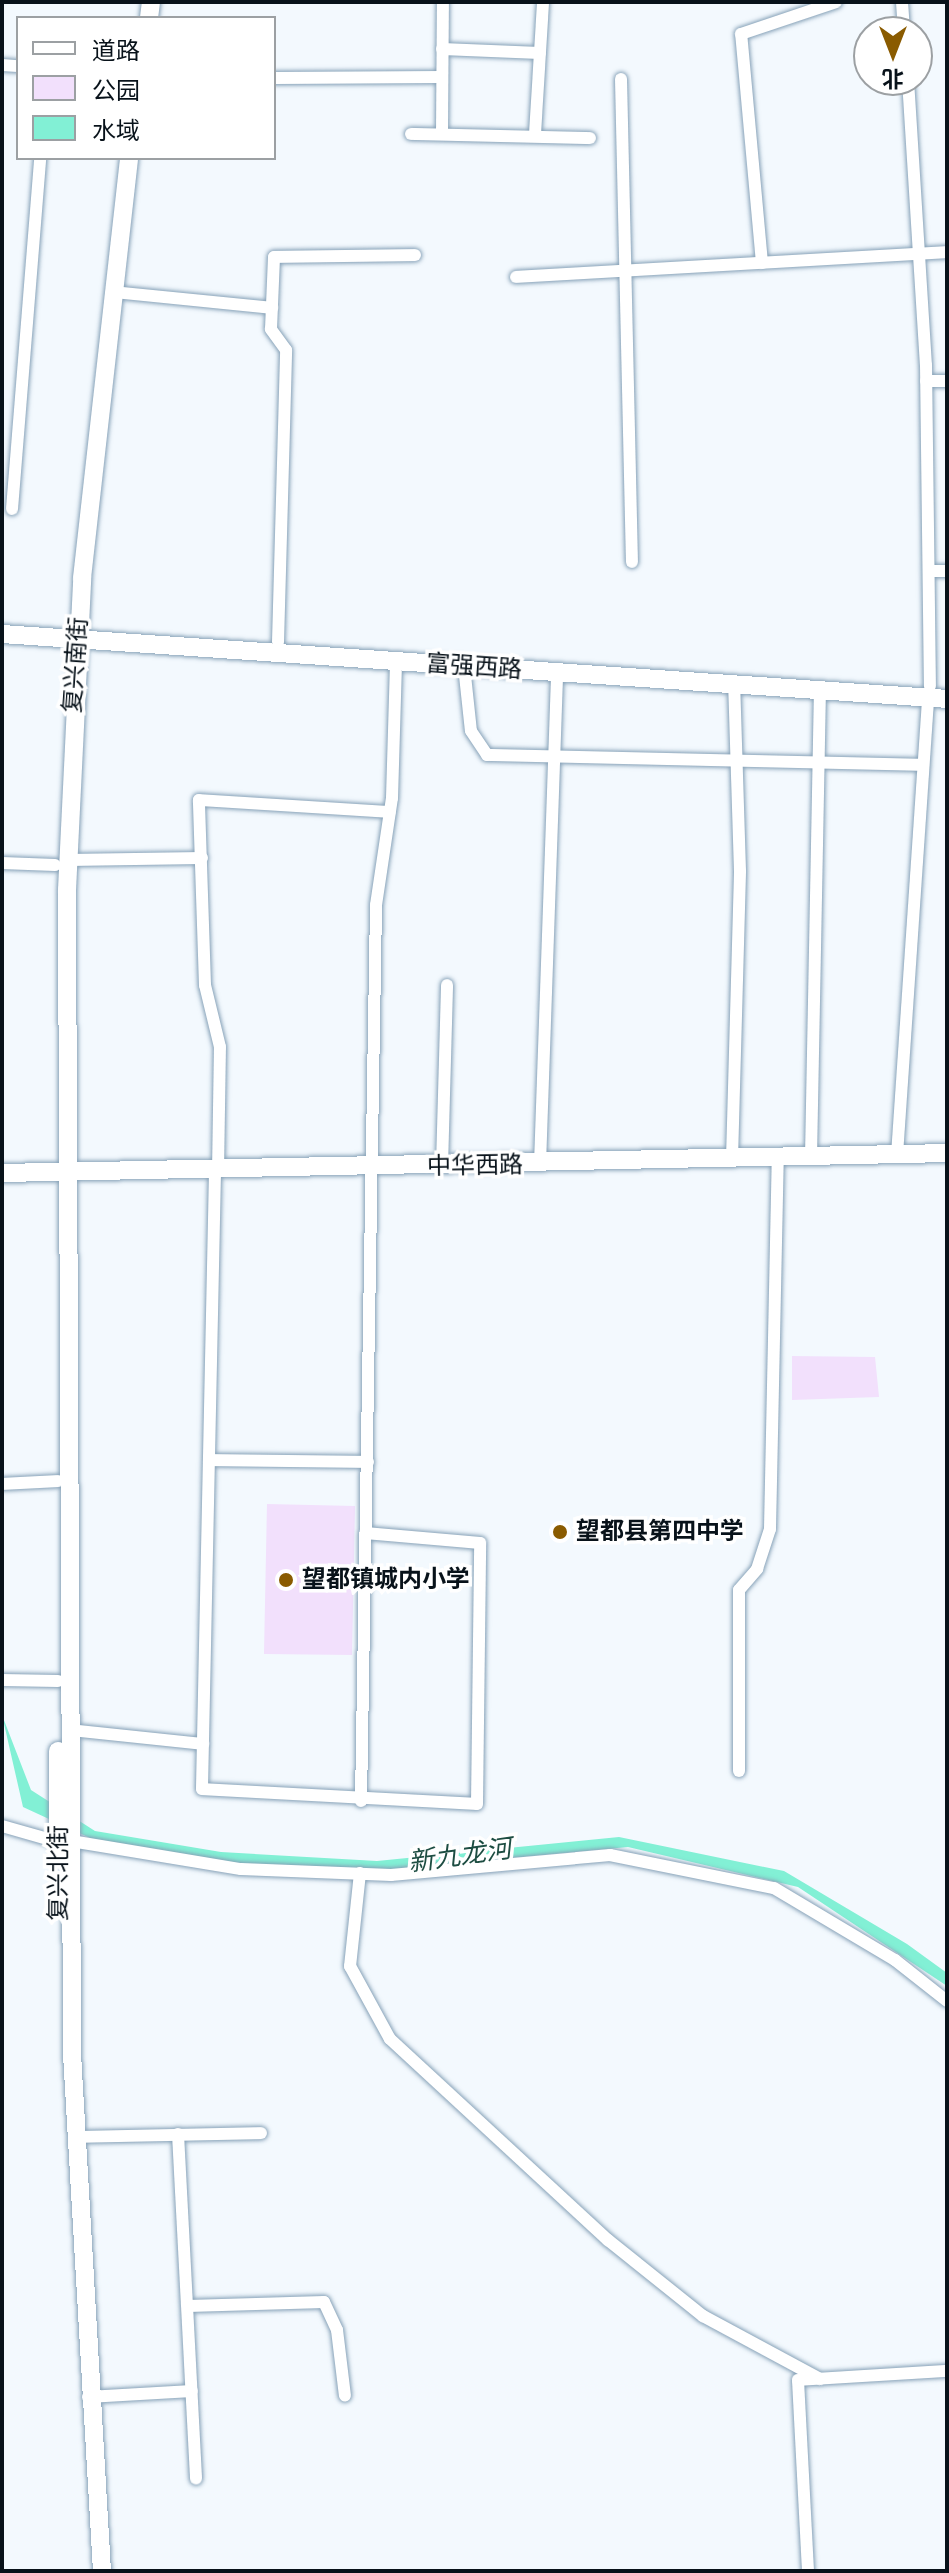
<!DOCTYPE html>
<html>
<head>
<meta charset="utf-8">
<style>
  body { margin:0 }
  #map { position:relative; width:949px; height:2573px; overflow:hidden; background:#f3f9fe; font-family:Karla,"Noto Sans SC",sans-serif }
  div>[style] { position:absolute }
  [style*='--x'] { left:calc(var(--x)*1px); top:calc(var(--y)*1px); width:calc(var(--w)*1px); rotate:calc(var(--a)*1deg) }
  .green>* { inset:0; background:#f2e0fc }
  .water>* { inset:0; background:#82f0d5 }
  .roads { filter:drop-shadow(0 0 2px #87a2b8) drop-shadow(0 0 2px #87a2b8) }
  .street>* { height:12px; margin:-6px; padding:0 6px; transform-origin:6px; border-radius:6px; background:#fff }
  .secondary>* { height:18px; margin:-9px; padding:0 9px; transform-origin:9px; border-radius:9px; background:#fff }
  .dots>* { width:22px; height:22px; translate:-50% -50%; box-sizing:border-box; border:4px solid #fff; border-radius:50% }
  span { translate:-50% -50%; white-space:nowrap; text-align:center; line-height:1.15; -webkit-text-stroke:7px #fff; paint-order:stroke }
  .street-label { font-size:24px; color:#08121a }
  .poi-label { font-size:24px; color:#08121a; font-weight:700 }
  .left { translate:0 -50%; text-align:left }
  .water-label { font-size:26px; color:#1d4d42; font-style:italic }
  .frame { position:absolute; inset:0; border:4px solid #08121a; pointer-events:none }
  .legend { position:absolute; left:16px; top:16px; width:260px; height:144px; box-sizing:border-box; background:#fff; border:2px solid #9ca0a3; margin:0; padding:10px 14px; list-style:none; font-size:24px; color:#08121a }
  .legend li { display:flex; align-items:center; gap:16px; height:40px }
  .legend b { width:40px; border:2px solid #9ca0a3 }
  .north { position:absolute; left:853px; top:16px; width:80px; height:80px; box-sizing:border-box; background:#fff; border:2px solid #9ca0a3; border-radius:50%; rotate:180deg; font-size:22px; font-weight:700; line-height:32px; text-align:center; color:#08121a }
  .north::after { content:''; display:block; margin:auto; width:28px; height:36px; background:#8a5b00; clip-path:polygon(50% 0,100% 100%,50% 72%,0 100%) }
</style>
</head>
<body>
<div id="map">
  <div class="green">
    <div style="clip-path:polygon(792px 1356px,875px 1357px,879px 1397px,792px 1400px)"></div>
    <div style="clip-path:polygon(267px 1504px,355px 1506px,352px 1655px,264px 1654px)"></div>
  </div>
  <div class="water">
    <div style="clip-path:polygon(2px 1715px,31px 1790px,95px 1831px,221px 1852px,377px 1861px,619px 1837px,784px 1871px,907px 1944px,947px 1973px,947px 1986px,798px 1887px,628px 1847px,385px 1870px,258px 1866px,101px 1843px,23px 1807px)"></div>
  </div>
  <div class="roads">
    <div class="street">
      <div style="--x:902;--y:2;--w:30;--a:86"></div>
      <div style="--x:442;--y:49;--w:98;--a:2.3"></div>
      <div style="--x:2;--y:65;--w:16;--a:4"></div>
      <div style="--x:274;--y:78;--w:168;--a:-0.3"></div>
      <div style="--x:621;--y:79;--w:483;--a:88.7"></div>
      <div style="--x:908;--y:80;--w:286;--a:86.4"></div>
      <div style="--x:926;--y:365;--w:321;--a:89.3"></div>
      <div style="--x:442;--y:133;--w:131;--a:-89.6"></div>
      <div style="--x:411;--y:134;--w:179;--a:1.3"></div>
      <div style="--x:535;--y:134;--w:132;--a:-86.5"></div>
      <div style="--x:762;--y:263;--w:230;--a:-95.2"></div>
      <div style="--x:741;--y:34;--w:100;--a:-18.6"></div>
      <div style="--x:516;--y:277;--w:432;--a:-3.3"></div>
      <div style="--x:113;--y:292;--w:160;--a:5.7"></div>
      <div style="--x:926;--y:381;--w:21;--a:0"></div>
      <div style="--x:12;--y:509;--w:352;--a:-85.4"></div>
      <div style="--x:929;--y:571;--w:18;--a:0"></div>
      <div style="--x:278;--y:642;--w:292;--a:-88.4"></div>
      <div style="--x:286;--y:350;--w:26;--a:-126"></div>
      <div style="--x:271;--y:329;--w:72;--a:-87.6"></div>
      <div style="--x:274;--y:257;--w:141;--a:-0.8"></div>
      <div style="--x:464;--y:666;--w:65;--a:83.9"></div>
      <div style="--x:471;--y:731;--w:29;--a:56"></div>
      <div style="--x:487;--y:755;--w:436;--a:1.3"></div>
      <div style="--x:68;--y:860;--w:134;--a:-0.9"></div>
      <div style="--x:2;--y:863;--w:53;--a:2.2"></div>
      <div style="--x:897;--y:1155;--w:458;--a:-86.1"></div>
      <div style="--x:811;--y:1157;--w:467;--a:-88.9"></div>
      <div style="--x:732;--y:1159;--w:288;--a:-88.4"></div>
      <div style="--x:740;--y:871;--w:187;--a:-91.8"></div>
      <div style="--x:540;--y:1164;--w:492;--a:-88"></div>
      <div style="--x:442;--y:1166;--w:181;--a:-88.4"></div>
      <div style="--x:215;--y:1172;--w:617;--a:91.21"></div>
      <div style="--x:202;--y:1789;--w:275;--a:3.1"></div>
      <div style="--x:477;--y:1804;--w:261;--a:-89.3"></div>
      <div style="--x:480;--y:1543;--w:115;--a:-175"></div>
      <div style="--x:218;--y:1172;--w:125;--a:-89.1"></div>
      <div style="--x:220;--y:1047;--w:64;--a:-103.6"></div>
      <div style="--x:205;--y:985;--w:185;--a:-91.9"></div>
      <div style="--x:199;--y:800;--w:191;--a:3.6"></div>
      <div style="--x:209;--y:1460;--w:159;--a:0.7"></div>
      <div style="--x:2;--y:1484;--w:56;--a:-3.1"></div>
      <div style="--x:2;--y:1680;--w:56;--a:1"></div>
      <div style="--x:70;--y:1730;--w:134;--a:6"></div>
      <div style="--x:739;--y:1771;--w:181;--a:-90"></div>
      <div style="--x:739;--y:1590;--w:28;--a:-49"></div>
      <div style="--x:757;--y:1569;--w:42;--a:-72"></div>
      <div style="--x:770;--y:1529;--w:371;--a:-88.8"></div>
      <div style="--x:361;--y:1801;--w:896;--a:-89.04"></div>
      <div style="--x:376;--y:905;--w:108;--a:-81.5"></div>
      <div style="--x:392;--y:798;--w:137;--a:-88.3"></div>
      <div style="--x:2;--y:1826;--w:58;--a:15.9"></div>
      <div style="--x:71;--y:1841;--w:172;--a:9.4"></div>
      <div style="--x:241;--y:1869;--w:150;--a:2.3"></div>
      <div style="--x:391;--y:1875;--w:220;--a:-5.2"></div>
      <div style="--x:610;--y:1855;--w:167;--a:11.4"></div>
      <div style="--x:774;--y:1888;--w:141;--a:30.8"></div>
      <div style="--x:895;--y:1960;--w:66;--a:38.3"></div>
      <div style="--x:360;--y:1873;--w:94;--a:96.1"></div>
      <div style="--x:350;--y:1966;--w:83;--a:61.3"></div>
      <div style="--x:390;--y:2039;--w:297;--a:42.7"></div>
      <div style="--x:608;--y:2240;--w:122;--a:38.7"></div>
      <div style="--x:703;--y:2316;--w:133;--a:28.3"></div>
      <div style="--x:178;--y:2134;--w:345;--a:87"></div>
      <div style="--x:75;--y:2137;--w:186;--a:-1.2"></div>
      <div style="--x:188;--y:2306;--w:136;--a:-1.7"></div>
      <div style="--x:324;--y:2302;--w:31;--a:65"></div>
      <div style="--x:337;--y:2330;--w:66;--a:83.1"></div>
      <div style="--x:88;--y:2397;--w:104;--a:-3.3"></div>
      <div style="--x:808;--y:2571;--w:191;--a:-93"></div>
      <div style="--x:798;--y:2380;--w:149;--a:-3.5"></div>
    </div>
    <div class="secondary">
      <div style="--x:149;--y:18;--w:16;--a:-83"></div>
      <div style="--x:2;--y:634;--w:947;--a:3.93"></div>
      <div style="--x:2;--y:1173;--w:945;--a:-1.21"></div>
      <div style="--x:58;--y:1751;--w:94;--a:90"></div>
      <div style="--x:102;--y:2571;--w:518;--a:-93.32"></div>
      <div style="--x:72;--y:2054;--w:1164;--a:-90.25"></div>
      <div style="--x:67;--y:890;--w:312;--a:-87.2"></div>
      <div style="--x:82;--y:578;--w:423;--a:-83.6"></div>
    </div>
  </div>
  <div class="dots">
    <div style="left:560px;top:1532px;background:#8a5b00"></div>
    <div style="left:286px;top:1580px;background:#8a5b00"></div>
  </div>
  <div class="street-label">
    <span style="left:76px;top:665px;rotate:-86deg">复兴南街</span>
    <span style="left:474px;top:667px;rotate:4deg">富强西路</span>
    <span style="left:475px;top:1166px;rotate:-1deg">中华西路</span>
    <span style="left:59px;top:1873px;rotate:-90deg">复兴北街</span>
  </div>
  <div class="poi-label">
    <span class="left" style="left:576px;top:1532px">望都县第四中学</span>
    <span class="left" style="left:302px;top:1580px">望都镇城内小学</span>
  </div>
  <div class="water-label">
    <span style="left:460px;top:1856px;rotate:-8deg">新九龙河</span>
  </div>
  <div class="frame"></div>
  <ul class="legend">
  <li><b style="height:10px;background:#fff"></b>道路</li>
  <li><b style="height:22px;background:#f2e0fc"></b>公园</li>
  <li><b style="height:22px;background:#82f0d5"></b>水域</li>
  </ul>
  <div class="north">北</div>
</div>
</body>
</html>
